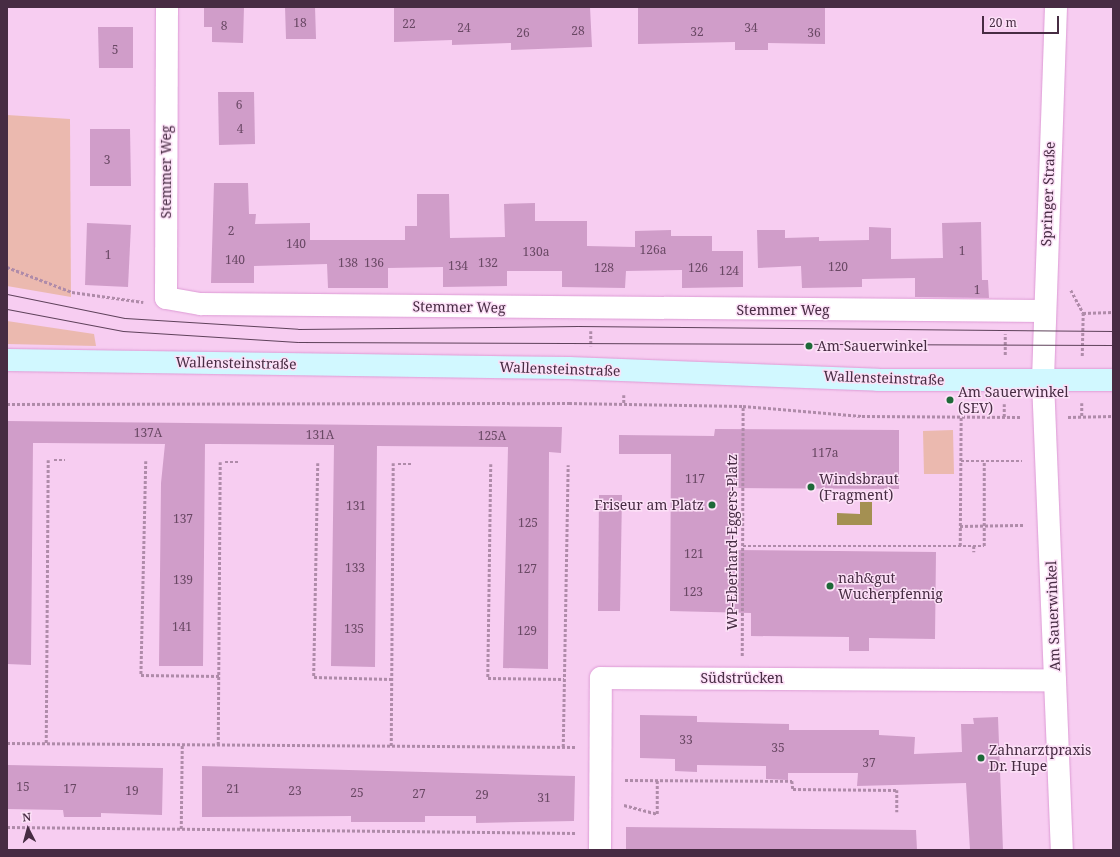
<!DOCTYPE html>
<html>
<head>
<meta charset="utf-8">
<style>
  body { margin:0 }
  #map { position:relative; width:1120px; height:857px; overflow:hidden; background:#f7cdf1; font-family:"Noto Serif",serif }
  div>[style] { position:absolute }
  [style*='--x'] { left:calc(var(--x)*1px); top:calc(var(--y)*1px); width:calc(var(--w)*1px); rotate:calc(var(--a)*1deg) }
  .green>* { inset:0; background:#ebb9af }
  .water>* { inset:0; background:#a49052 }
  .building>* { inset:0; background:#d09dc9 }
  .path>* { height:2.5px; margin-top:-1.25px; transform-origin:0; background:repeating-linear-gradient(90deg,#af8ba9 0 3px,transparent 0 5px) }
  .roads { filter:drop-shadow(0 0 1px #dd9bd5) drop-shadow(0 0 1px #dd9bd5) }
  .street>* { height:22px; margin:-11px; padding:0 11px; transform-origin:11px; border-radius:11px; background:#fff }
  .secondary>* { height:22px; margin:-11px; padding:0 11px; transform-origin:11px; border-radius:11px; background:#d1f8ff }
  .tram>* { height:1px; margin:-0.5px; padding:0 0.5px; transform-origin:0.5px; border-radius:0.5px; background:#5f425b }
  .dots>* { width:11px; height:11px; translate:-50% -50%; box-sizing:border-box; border:2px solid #fce0f7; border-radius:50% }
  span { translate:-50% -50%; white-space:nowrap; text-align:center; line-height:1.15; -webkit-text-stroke:3px #fce0f7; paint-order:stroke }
  .number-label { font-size:12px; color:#694864 }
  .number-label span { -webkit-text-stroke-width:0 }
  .street-label { font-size:14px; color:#472c43 }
  .poi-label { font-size:14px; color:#472c43 }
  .left { translate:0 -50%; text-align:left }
  .right { translate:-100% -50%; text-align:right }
  .frame { position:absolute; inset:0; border:8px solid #472c43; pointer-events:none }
  .north { position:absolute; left:8px; top:809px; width:40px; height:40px; -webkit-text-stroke:3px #fce0f7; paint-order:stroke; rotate:354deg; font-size:11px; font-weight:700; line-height:16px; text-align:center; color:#472c43 }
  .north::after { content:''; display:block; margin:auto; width:14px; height:18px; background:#472c43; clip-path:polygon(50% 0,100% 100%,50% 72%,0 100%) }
  .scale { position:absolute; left:982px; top:16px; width:77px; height:18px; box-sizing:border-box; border:2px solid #472c43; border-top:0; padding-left:5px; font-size:12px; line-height:14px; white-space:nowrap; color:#472c43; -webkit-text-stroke:3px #fce0f7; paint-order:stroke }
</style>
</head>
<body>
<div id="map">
  <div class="green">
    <div style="clip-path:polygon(7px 115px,70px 119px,71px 297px,7px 286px)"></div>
    <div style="clip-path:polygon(7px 321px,94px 334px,96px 346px,7px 344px)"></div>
    <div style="clip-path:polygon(953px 430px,954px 474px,924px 474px,923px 431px)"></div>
  </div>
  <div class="water">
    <div style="clip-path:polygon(860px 502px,872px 502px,872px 525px,837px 525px,837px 513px,860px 514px)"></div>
  </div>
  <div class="building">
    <div style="clip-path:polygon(204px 7px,244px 7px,243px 43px,212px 42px,212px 27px,204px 27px)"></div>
    <div style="clip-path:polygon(285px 7px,315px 7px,316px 39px,286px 39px)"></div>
    <div style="clip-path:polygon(394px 7px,590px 7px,592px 47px,511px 50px,511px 43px,452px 45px,452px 40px,394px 42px)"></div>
    <div style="clip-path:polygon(638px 7px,825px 7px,825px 44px,768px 43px,768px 50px,735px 50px,735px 42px,638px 44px)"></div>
    <div style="clip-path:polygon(98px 27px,133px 27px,133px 68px,99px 68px)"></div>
    <div style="clip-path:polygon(218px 92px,254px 92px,255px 144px,219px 145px)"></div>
    <div style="clip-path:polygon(90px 129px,130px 129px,131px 186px,90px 186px)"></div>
    <div style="clip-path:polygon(214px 183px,248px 183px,249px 214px,256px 214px,255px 224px,310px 223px,310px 240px,405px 240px,405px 226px,417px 226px,417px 194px,449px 194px,450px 238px,505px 237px,504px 204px,535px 203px,535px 221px,587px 221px,587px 246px,635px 247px,635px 231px,671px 230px,671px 236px,712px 236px,712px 251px,743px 251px,743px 287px,682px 288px,682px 270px,626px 271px,625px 288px,562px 287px,562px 271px,507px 271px,507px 286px,443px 287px,443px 267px,388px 268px,388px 288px,328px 288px,327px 264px,254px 266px,254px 283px,211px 283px)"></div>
    <div style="clip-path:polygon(981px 222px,982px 280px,988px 280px,989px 298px,915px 297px,915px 278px,862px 279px,862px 287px,802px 288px,801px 266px,758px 268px,757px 230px,785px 230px,785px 238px,819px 237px,819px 241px,869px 240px,869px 227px,891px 228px,891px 259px,943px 258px,942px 223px)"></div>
    <div style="clip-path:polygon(87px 223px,131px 225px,128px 287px,85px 285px)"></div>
    <div style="clip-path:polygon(7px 421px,562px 427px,561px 453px,549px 452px,548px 669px,503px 668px,508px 447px,377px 446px,375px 667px,331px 666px,334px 445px,217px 444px,205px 444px,203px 666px,159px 666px,161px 483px,165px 444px,44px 443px,33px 443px,31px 665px,7px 664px)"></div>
    <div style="clip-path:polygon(715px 429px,899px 430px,899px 489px,733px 488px,732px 550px,936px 552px,935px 639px,869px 638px,869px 651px,849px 651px,849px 637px,751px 636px,751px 613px,670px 611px,671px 454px,619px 454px,619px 435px,714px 436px)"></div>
    <div style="clip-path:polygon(599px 495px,622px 495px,620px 611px,598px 611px)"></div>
    <div style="clip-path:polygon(640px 715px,697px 716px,697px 722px,789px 724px,789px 730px,879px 730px,879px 735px,915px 737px,914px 754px,962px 752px,961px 724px,974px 724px,973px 718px,998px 717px,1003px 850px,970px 850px,966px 783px,857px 786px,858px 773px,788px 773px,788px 780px,766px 779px,766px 766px,697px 765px,697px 772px,675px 771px,675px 759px,640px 758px)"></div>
    <div style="clip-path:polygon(7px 765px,163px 768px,162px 815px,101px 813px,101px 817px,64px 817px,63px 810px,7px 809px)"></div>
    <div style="clip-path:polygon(202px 766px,575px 776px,574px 821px,476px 823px,476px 816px,425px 816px,425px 822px,351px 822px,351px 816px,202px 817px)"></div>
    <div style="clip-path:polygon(626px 827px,916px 830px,917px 850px,626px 849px)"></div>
  </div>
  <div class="path">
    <div style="--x:7;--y:267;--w:70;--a:21"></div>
    <div style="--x:72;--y:292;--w:72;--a:8"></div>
    <div style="--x:1071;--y:290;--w:26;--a:62"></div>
    <div style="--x:1083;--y:313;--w:30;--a:-2"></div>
    <div style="--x:591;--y:331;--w:15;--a:90"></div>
    <div style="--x:1005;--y:355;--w:21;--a:-90"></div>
    <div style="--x:1082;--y:356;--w:43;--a:-88.7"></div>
    <div style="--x:624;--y:395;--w:9;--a:90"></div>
    <div style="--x:1082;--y:403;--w:13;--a:90"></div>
    <div style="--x:7;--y:404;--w:562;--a:-0.1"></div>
    <div style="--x:569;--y:403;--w:174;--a:1"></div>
    <div style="--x:743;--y:406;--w:119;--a:4.8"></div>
    <div style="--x:862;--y:416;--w:159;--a:0.4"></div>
    <div style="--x:1004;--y:417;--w:13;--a:-90"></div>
    <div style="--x:1068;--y:417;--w:45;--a:-1.3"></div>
    <div style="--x:54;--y:460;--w:11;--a:0"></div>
    <div style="--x:146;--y:461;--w:214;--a:91.3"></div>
    <div style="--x:141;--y:675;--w:78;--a:0.7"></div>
    <div style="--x:961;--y:461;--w:61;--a:0"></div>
    <div style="--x:225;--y:462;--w:15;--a:0"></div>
    <div style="--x:318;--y:463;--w:214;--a:91.1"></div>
    <div style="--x:314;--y:677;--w:77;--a:1.5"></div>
    <div style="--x:398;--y:464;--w:15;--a:0"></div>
    <div style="--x:491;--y:464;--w:214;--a:90.8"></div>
    <div style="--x:488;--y:678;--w:76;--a:0.8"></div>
    <div style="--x:960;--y:526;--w:64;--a:-0.9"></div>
    <div style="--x:743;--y:546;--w:241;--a:0"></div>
    <div style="--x:984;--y:546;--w:85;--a:-90"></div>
    <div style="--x:960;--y:546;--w:129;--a:-89.6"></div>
    <div style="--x:974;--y:546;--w:6;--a:90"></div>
    <div style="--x:742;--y:656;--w:250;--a:-89.8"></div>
    <div style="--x:7;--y:743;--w:569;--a:0.4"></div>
    <div style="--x:46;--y:743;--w:283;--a:-89.6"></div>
    <div style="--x:218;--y:745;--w:283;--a:-89.6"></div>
    <div style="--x:391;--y:746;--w:283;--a:-89.6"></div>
    <div style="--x:563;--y:747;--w:282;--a:-89"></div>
    <div style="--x:625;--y:780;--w:167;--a:0.3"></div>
    <div style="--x:792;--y:781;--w:8;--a:83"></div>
    <div style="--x:793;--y:789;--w:104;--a:0.6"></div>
    <div style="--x:897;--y:790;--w:22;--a:90"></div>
    <div style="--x:624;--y:805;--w:34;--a:15"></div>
    <div style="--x:657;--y:814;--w:34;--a:-90"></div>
    <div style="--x:7;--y:827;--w:569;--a:0.6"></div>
    <div style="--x:181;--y:829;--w:85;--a:-89.3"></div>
  </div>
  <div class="roads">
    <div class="street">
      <div style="--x:167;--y:7;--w:291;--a:90.2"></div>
      <div style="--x:166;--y:298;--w:36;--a:10"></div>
      <div style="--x:201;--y:304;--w:843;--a:0.48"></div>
      <div style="--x:1056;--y:7;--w:374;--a:92"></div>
      <div style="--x:1043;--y:381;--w:469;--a:87.7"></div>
      <div style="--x:600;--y:850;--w:172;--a:-89.7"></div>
      <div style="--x:601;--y:678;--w:454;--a:0.3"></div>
    </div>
    <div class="secondary">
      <div style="--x:7;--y:360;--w:562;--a:0.82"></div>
      <div style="--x:569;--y:368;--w:309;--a:2.2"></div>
      <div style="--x:878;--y:380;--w:235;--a:0"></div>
    </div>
  </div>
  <div class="tram">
    <div style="--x:7;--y:294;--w:120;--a:11.5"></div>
    <div style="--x:125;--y:318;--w:173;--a:3.6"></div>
    <div style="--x:298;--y:329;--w:280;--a:-0.6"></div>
    <div style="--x:578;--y:326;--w:535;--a:0.54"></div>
    <div style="--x:7;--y:309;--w:118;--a:10.7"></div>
    <div style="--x:123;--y:331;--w:175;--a:3.6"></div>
    <div style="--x:298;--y:342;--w:815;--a:0.21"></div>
  </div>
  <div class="dots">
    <div style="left:809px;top:346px;background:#1d6938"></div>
    <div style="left:950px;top:400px;background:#1d6938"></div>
    <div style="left:811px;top:487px;background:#1d6938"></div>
    <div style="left:712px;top:505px;background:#1d6938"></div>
    <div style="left:830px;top:586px;background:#1d6938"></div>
    <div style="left:981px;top:758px;background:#1d6938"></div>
  </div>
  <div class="number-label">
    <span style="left:300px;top:23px">18</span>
    <span style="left:409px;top:24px">22</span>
    <span style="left:224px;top:26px">8</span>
    <span style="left:464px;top:28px">24</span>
    <span style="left:751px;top:28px">34</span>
    <span style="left:578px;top:31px">28</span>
    <span style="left:697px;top:32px">32</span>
    <span style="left:523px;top:33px">26</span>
    <span style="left:814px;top:33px">36</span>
    <span style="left:115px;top:50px">5</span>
    <span style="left:239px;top:105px">6</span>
    <span style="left:240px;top:129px">4</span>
    <span style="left:107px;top:160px">3</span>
    <span style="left:231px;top:231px">2</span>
    <span style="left:296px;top:244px">140</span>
    <span style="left:653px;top:250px">126a</span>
    <span style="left:962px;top:251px">1</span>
    <span style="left:536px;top:252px">130a</span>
    <span style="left:108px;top:255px">1</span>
    <span style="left:235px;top:260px">140</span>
    <span style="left:348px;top:263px">138</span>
    <span style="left:374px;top:263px">136</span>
    <span style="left:488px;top:263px">132</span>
    <span style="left:458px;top:266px">134</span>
    <span style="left:838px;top:267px">120</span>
    <span style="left:604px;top:268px">128</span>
    <span style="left:698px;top:268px">126</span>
    <span style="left:729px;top:271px">124</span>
    <span style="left:977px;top:290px">1</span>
    <span style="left:148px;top:433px">137A</span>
    <span style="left:320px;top:435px">131A</span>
    <span style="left:492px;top:436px">125A</span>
    <span style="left:825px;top:453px">117a</span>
    <span style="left:695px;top:479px">117</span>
    <span style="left:356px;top:506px">131</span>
    <span style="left:183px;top:519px">137</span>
    <span style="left:528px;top:523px">125</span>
    <span style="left:694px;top:554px">121</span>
    <span style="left:355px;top:568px">133</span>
    <span style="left:527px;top:569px">127</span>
    <span style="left:183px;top:580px">139</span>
    <span style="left:693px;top:592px">123</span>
    <span style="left:182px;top:627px">141</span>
    <span style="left:354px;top:629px">135</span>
    <span style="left:527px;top:631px">129</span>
    <span style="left:686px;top:740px">33</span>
    <span style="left:778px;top:748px">35</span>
    <span style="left:869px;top:763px">37</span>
    <span style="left:23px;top:787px">15</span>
    <span style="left:70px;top:789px">17</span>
    <span style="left:233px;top:789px">21</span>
    <span style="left:132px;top:791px">19</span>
    <span style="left:295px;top:791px">23</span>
    <span style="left:357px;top:793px">25</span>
    <span style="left:419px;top:794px">27</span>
    <span style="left:482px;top:795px">29</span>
    <span style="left:544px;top:798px">31</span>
  </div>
  <div class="street-label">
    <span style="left:166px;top:172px;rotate:-90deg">Stemmer Weg</span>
    <span style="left:1048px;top:194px;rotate:-88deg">Springer Straße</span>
    <span style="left:459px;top:307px;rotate:1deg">Stemmer Weg</span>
    <span style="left:783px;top:310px">Stemmer Weg</span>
    <span style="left:236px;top:363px;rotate:1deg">Wallensteinstraße</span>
    <span style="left:560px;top:369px;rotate:2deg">Wallensteinstraße</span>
    <span style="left:884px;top:378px;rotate:2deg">Wallensteinstraße</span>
    <span style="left:732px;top:542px;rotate:-90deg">WP-Eberhard-Eggers-Platz</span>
    <span style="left:1053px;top:616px;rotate:-92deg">Am Sauerwinkel</span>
    <span style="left:742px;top:678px">Südstrücken</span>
  </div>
  <div class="poi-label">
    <span class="left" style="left:817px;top:346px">Am Sauerwinkel</span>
    <span class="left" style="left:958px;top:400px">Am Sauerwinkel<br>(SEV)</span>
    <span class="left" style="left:819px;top:487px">Windsbraut<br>(Fragment)</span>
    <span class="right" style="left:704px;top:505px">Friseur am Platz</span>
    <span class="left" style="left:838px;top:586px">nah&amp;gut<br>Wucherpfennig</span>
    <span class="left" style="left:989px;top:758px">Zahnarztpraxis<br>Dr. Hupe</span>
  </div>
  <div class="frame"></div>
  <div class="north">N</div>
  <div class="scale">20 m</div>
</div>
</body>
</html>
